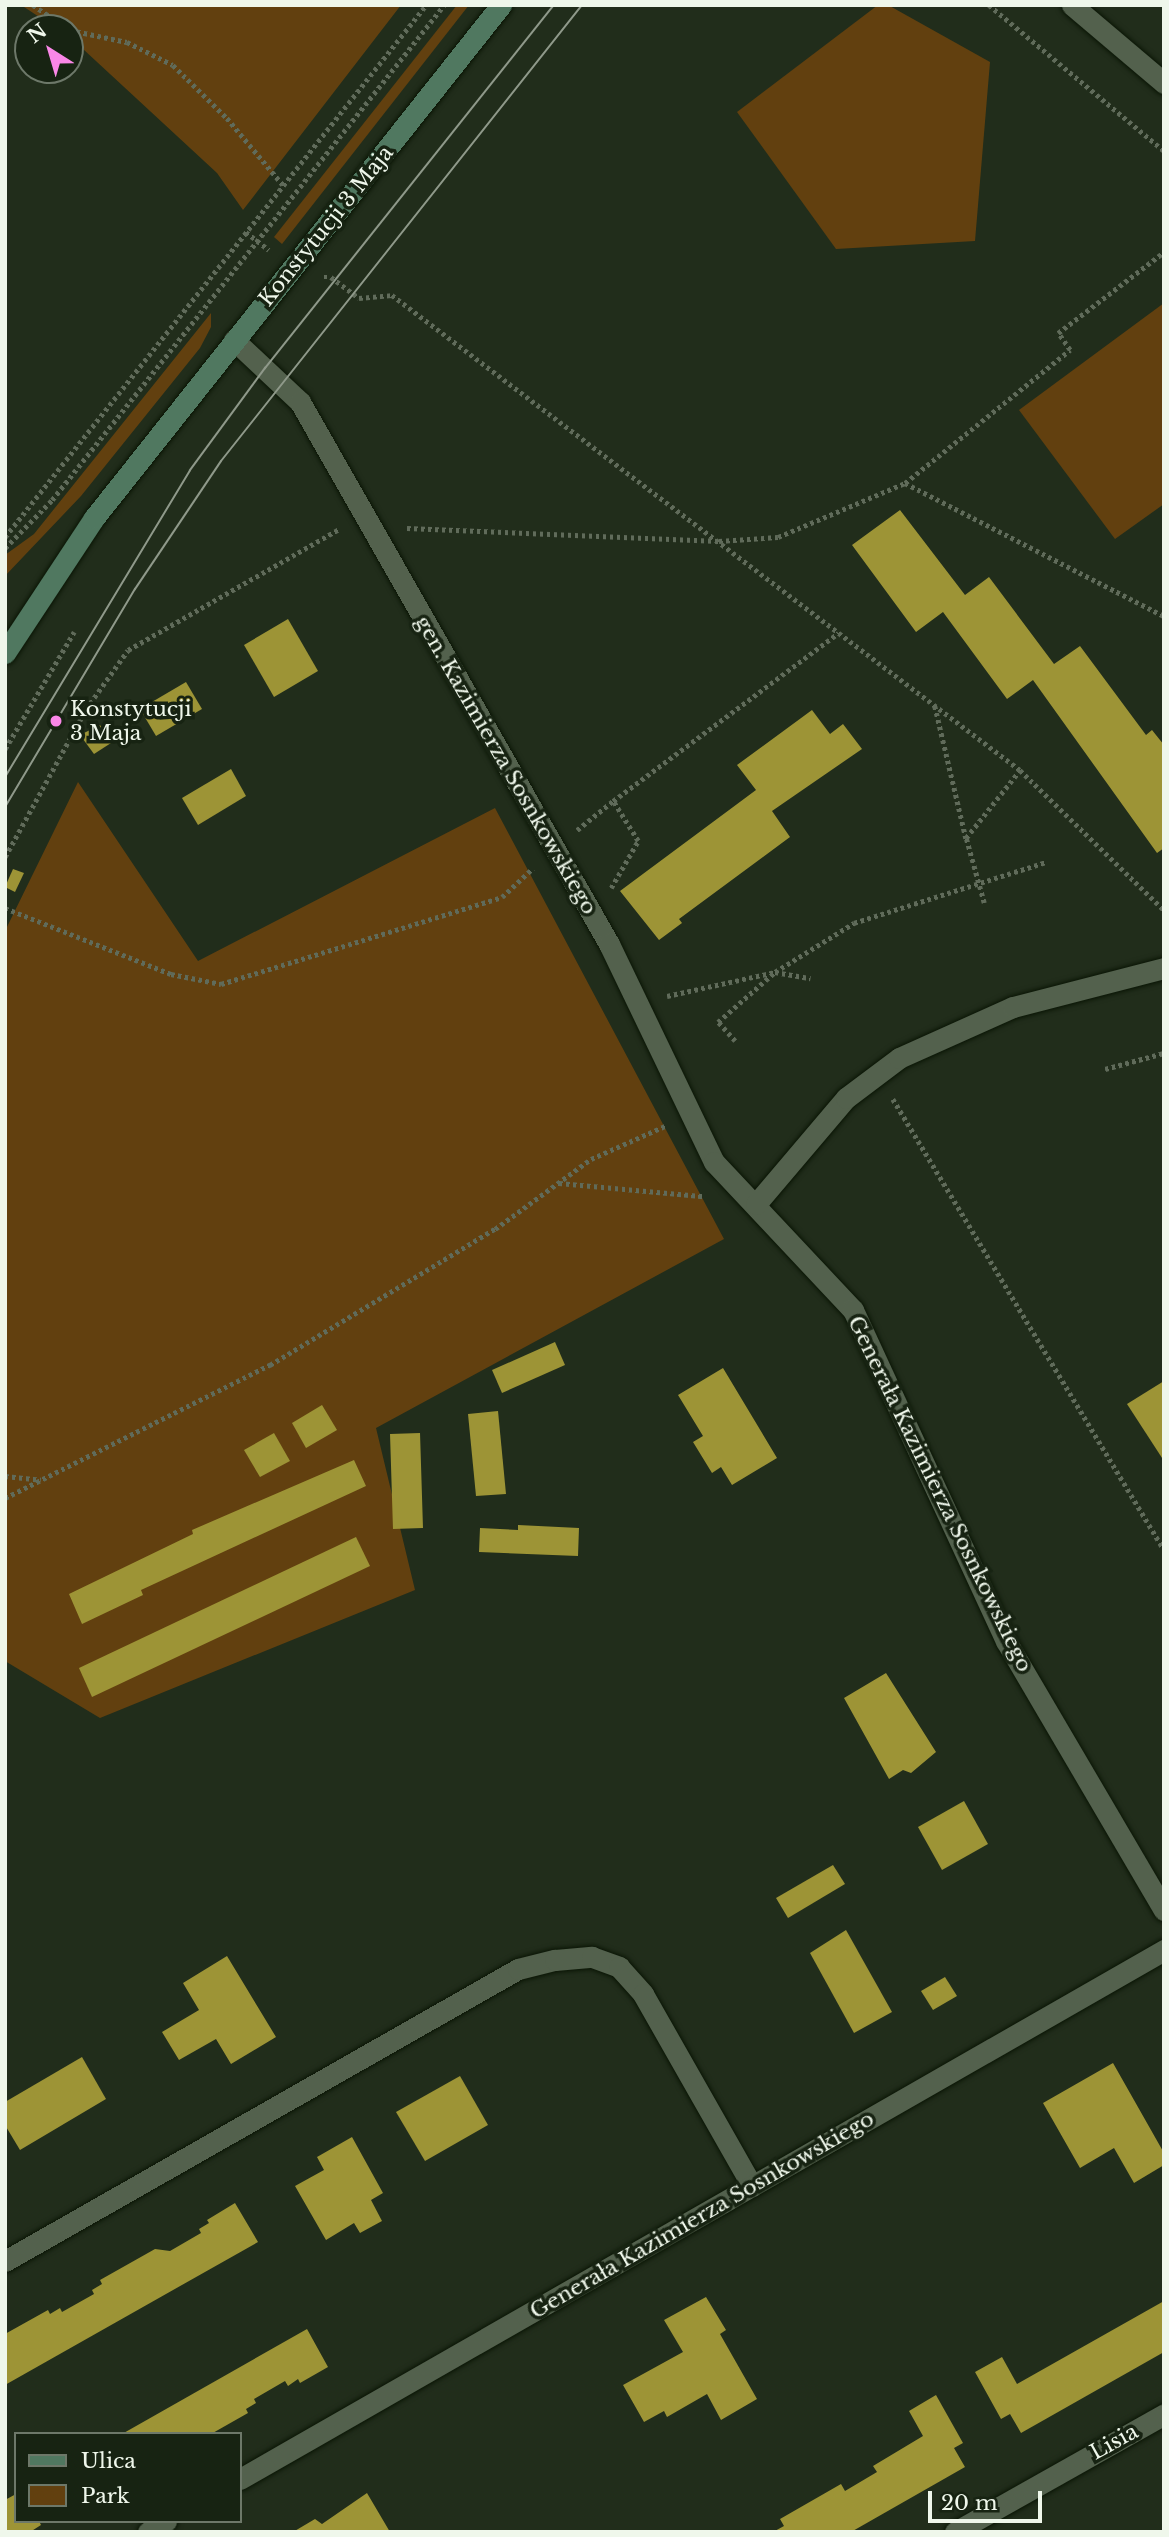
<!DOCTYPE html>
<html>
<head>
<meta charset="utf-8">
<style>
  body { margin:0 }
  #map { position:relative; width:1169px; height:2537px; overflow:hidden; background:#212d1b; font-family:"Libre Baskerville",serif }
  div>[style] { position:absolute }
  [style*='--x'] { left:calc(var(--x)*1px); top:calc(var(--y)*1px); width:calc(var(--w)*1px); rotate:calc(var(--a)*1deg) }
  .green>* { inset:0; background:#62400f }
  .building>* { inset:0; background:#9d9436 }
  .path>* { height:4.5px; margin-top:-2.25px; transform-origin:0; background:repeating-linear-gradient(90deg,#606b5a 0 3.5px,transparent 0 7px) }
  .roads { filter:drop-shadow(0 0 2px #0a1505) drop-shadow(0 0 2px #0a1505) }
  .lane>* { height:21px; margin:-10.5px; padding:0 10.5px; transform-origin:10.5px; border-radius:10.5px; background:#53614d }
  .street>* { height:21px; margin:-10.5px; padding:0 10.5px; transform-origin:10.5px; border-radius:10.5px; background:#53614d }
  .secondary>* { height:21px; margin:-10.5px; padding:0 10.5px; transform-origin:10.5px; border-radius:10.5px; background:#507860 }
  .tram>* { height:2px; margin:-1px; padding:0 1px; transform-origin:1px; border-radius:1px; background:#8f998a }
  .dots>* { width:19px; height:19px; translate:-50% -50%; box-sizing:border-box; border:4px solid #172312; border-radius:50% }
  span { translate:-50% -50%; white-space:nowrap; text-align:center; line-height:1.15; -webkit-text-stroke:7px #172312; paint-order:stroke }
  .street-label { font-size:21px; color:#eff7eb }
  .poi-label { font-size:21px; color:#eff7eb }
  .left { translate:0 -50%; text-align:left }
  .frame { position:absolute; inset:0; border:7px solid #eff7eb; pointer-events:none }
  .legend { position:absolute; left:14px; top:2432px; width:228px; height:91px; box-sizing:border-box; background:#172312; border:2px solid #6d7869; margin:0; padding:9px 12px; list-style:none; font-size:21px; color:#eff7eb }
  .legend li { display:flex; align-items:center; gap:14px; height:35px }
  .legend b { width:35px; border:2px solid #6d7869 }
  .north { position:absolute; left:14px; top:14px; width:70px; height:70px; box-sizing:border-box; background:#172312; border:2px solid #6d7869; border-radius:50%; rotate:323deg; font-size:19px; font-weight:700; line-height:28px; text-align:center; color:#eff7eb }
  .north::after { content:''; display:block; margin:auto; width:24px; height:32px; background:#fa87e7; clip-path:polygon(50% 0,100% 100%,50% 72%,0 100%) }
  .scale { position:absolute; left:928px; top:2491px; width:114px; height:32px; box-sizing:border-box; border:4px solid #eff7eb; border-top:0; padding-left:9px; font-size:21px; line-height:24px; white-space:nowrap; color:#eff7eb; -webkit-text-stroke:5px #172312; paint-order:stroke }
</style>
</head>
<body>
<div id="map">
  <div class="green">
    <div style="clip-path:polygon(21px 5px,401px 5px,243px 210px,217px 173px,70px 37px,70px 28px,56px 28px)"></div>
    <div style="clip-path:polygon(457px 5px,469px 5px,282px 244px,274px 237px)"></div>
    <div style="clip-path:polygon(878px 5px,888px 5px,990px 62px,975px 241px,836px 249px,737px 112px)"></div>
    <div style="clip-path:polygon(1164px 303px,1164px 504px,1115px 539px,1019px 410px)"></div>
    <div style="clip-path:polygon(211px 313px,211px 327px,200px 348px,81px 496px,5px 576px,5px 555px,34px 534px)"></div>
    <div style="clip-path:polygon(78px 782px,198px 961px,495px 808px,724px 1239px,376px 1428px,415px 1590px,100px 1718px,5px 1661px,5px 931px)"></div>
  </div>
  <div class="building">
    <div style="clip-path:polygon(900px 510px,965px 595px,989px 577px,1054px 664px,1080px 646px,1146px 735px,1152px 730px,1164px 745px,1164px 848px,1157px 853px,1033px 680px,1007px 699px,943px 612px,916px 632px,852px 545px)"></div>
    <div style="clip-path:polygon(288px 619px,318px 671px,274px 697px,244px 645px)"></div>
    <div style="clip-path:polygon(186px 682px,202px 709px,156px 736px,140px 709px)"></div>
    <div style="clip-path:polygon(812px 710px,830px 734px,843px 724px,862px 749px,772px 811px,790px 837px,679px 919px,682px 923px,659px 940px,620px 891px,756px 790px,737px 765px)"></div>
    <div style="clip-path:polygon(100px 725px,111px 743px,94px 754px,80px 735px)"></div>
    <div style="clip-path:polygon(231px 769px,246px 796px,198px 825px,182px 798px)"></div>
    <div style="clip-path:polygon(13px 869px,24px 873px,15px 892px,5px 887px)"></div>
    <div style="clip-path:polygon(555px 1342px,565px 1365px,502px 1393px,492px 1370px)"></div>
    <div style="clip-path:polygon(723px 1368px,777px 1458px,732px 1485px,721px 1467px,712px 1473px,693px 1442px,703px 1436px,678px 1395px)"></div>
    <div style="clip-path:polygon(1164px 1381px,1164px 1461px,1127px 1404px)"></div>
    <div style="clip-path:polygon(322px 1405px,337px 1430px,306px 1448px,292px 1423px)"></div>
    <div style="clip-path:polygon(498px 1411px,506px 1494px,476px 1496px,468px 1414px)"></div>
    <div style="clip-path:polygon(274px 1433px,290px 1461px,260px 1477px,244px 1450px)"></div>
    <div style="clip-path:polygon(420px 1433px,423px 1528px,393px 1529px,390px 1434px)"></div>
    <div style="clip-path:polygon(354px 1460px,366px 1486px,141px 1590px,143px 1595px,82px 1624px,69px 1594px,193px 1534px,192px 1530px)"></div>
    <div style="clip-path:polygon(518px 1525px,579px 1528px,578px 1556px,479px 1552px,480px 1528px,518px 1530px)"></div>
    <div style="clip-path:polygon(356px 1537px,370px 1566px,92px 1697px,79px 1668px)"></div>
    <div style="clip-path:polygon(886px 1673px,936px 1752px,911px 1773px,903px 1770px,889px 1779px,844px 1698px)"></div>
    <div style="clip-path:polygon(964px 1801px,988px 1844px,942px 1870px,918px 1827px)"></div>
    <div style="clip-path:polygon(833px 1865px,845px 1884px,788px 1918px,776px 1898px)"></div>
    <div style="clip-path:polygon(846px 1930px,892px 2012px,854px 2033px,810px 1953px)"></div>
    <div style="clip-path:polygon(227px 1956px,276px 2037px,231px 2064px,216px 2039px,179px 2060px,162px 2032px,199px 2010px,183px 1983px)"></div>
    <div style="clip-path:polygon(945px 1977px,957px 1996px,933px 2010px,921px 1991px)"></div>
    <div style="clip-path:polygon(82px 2057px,106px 2099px,20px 2150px,5px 2125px,5px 2102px)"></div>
    <div style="clip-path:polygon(1113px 2063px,1164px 2153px,1164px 2165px,1134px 2183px,1114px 2148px,1080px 2168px,1043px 2103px)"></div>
    <div style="clip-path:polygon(460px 2076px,488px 2125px,425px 2161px,396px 2112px)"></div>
    <div style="clip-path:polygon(352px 2137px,383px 2193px,371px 2200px,382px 2221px,360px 2233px,354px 2223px,326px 2240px,295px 2186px,324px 2170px,317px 2157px)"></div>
    <div style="clip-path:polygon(235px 2203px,258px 2242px,5px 2385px,5px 2334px,48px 2310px,50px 2314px,60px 2308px,62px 2312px,94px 2294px,92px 2290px,102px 2284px,100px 2280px,155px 2249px,170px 2251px,201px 2233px,199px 2229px,209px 2223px,207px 2220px)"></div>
    <div style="clip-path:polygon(706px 2297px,726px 2330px,720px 2334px,757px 2399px,721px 2420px,707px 2394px,667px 2417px,664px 2411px,644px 2422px,623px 2385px,683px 2352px,664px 2320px)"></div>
    <div style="clip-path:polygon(1164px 2301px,1164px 2352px,1021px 2433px,1010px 2414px,1001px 2419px,975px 2372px,1002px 2357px,1017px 2384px)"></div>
    <div style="clip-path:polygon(307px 2329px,328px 2367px,300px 2383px,298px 2379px,288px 2386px,285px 2381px,254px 2399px,256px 2403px,246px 2409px,248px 2413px,211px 2434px,122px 2434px)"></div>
    <div style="clip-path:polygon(936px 2395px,963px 2443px,954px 2448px,965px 2467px,851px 2532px,773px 2532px,784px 2526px,780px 2519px,841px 2484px,845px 2491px,877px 2472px,873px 2466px,923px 2436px,909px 2411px)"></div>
    <div style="clip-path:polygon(367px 2493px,390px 2532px,293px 2532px,315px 2519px,322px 2524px)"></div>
    <div style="clip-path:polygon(16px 2494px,16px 2521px,39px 2521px,41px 2525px,30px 2532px,5px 2532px,5px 2500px)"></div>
  </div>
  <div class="path">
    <div style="--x:33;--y:5;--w:41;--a:34.1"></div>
    <div style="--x:989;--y:5;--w:228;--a:39.8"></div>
    <div style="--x:70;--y:30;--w:58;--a:11.9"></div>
    <div style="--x:127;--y:42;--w:51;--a:26.6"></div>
    <div style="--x:173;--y:65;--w:76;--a:44.5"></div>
    <div style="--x:227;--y:118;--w:87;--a:50.1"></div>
    <div style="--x:246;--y:232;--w:29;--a:38"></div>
    <div style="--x:324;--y:277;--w:7;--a:0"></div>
    <div style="--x:331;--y:277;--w:35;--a:37"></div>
    <div style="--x:359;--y:298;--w:33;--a:-5"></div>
    <div style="--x:392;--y:295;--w:787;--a:37.1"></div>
    <div style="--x:1020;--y:770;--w:201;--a:44.2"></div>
    <div style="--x:905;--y:483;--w:212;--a:-38.9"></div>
    <div style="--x:1070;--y:350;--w:21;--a:-125"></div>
    <div style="--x:1058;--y:333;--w:133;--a:-37.4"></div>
    <div style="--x:407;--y:528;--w:312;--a:2.4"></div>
    <div style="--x:719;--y:541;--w:59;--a:-3.9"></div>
    <div style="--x:778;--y:537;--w:138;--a:-23"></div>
    <div style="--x:905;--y:483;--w:291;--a:27.2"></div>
    <div style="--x:5;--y:537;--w:678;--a:-51.64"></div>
    <div style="--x:5;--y:548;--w:67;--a:-45.6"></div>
    <div style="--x:52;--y:500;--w:631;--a:-51.62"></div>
    <div style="--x:935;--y:706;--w:136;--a:76.8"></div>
    <div style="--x:5;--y:749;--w:136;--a:-59.5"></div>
    <div style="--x:577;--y:830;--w:46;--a:-38.9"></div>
    <div style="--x:5;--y:857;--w:169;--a:-61.3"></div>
    <div style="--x:86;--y:709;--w:72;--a:-54.6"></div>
    <div style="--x:128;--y:650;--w:243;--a:-29.8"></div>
    <div style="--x:611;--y:888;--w:54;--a:-60.1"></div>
    <div style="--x:638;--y:841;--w:47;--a:-122"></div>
    <div style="--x:613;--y:801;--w:281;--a:-36.7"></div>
    <div style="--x:984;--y:903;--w:67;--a:-105.5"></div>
    <div style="--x:966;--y:838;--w:87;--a:-51.5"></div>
    <div style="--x:5;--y:908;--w:179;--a:21.7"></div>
    <div style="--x:171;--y:974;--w:51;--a:11.3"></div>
    <div style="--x:221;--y:984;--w:294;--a:-17.2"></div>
    <div style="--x:502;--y:897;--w:42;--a:-43.1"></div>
    <div style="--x:667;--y:996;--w:111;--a:-12.5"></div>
    <div style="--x:775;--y:972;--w:36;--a:10"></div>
    <div style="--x:735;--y:1041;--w:25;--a:-132"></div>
    <div style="--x:718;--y:1022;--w:76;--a:-41.3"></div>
    <div style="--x:775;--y:972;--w:93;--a:-31.8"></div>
    <div style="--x:854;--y:923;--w:201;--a:-17.6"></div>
    <div style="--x:1105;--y:1069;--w:61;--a:-15.2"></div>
    <div style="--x:893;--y:1099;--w:524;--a:58.98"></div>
    <div style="--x:559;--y:1183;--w:145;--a:5.2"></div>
    <div style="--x:5;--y:1476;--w:36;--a:6"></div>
    <div style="--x:5;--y:1498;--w:297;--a:-26.7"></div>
    <div style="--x:270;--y:1365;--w:263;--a:-31.2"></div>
    <div style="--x:495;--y:1229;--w:119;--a:-36.1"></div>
    <div style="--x:591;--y:1159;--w:81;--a:-24"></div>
  </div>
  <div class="roads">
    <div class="lane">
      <div style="--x:5;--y:2261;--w:590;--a:-29.65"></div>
      <div style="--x:518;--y:1969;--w:38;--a:-14"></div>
      <div style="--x:555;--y:1960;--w:37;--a:-5"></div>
      <div style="--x:592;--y:1957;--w:29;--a:20"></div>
      <div style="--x:619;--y:1967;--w:36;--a:48"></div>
      <div style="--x:643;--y:1994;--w:221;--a:60.4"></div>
    </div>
    <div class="street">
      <div style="--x:1072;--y:5;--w:121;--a:40.3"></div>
      <div style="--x:234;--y:340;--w:91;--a:43.2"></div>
      <div style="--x:300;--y:402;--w:624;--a:60.31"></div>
      <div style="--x:609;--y:944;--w:242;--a:64.3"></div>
      <div style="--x:714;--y:1162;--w:203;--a:46.8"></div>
      <div style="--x:853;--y:1310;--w:365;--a:65.2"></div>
      <div style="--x:1006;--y:1641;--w:312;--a:59.6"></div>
      <div style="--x:756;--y:1204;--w:139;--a:-49.7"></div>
      <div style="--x:846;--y:1098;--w:66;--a:-37"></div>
      <div style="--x:899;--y:1058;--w:125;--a:-24.1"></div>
      <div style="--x:1013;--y:1007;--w:156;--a:-14.5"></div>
      <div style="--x:240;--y:2479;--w:1065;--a:-29.79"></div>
      <div style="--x:148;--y:2532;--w:21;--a:-31"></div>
      <div style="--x:955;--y:2532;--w:240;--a:-29.4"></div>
    </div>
    <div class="secondary">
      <div style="--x:5;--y:653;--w:162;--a:-56.6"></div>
      <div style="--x:94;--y:518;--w:655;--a:-51.57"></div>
    </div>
  </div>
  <div class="tram">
    <div style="--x:5;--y:777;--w:358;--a:-58.9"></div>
    <div style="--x:190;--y:470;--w:127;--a:-53.7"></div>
    <div style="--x:265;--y:368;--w:464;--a:-51.5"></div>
    <div style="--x:5;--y:807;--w:254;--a:-59.2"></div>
    <div style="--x:135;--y:589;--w:154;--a:-56.1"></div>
    <div style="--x:221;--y:461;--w:582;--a:-51.63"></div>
  </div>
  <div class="dots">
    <div style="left:56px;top:721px;background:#fa87e7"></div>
  </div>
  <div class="street-label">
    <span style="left:326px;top:226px;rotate:-51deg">Konstytucji 3 Maja</span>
    <span style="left:506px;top:765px;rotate:60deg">gen. Kazimierza Sosnkowskiego</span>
    <span style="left:940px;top:1494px;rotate:64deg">Generała Kazimierza Sosnkowskiego</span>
    <span style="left:702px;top:2215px;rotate:-30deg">Generała Kazimierza Sosnkowskiego</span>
    <span style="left:1114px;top:2442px;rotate:-29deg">Lisia</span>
  </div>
  <div class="poi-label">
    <span class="left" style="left:70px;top:721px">Konstytucji<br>3 Maja</span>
  </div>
  <div class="frame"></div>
  <ul class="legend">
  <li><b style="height:9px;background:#507860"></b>Ulica</li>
  <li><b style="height:19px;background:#62400f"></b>Park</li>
  </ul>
  <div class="north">N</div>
  <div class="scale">20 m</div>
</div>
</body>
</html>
